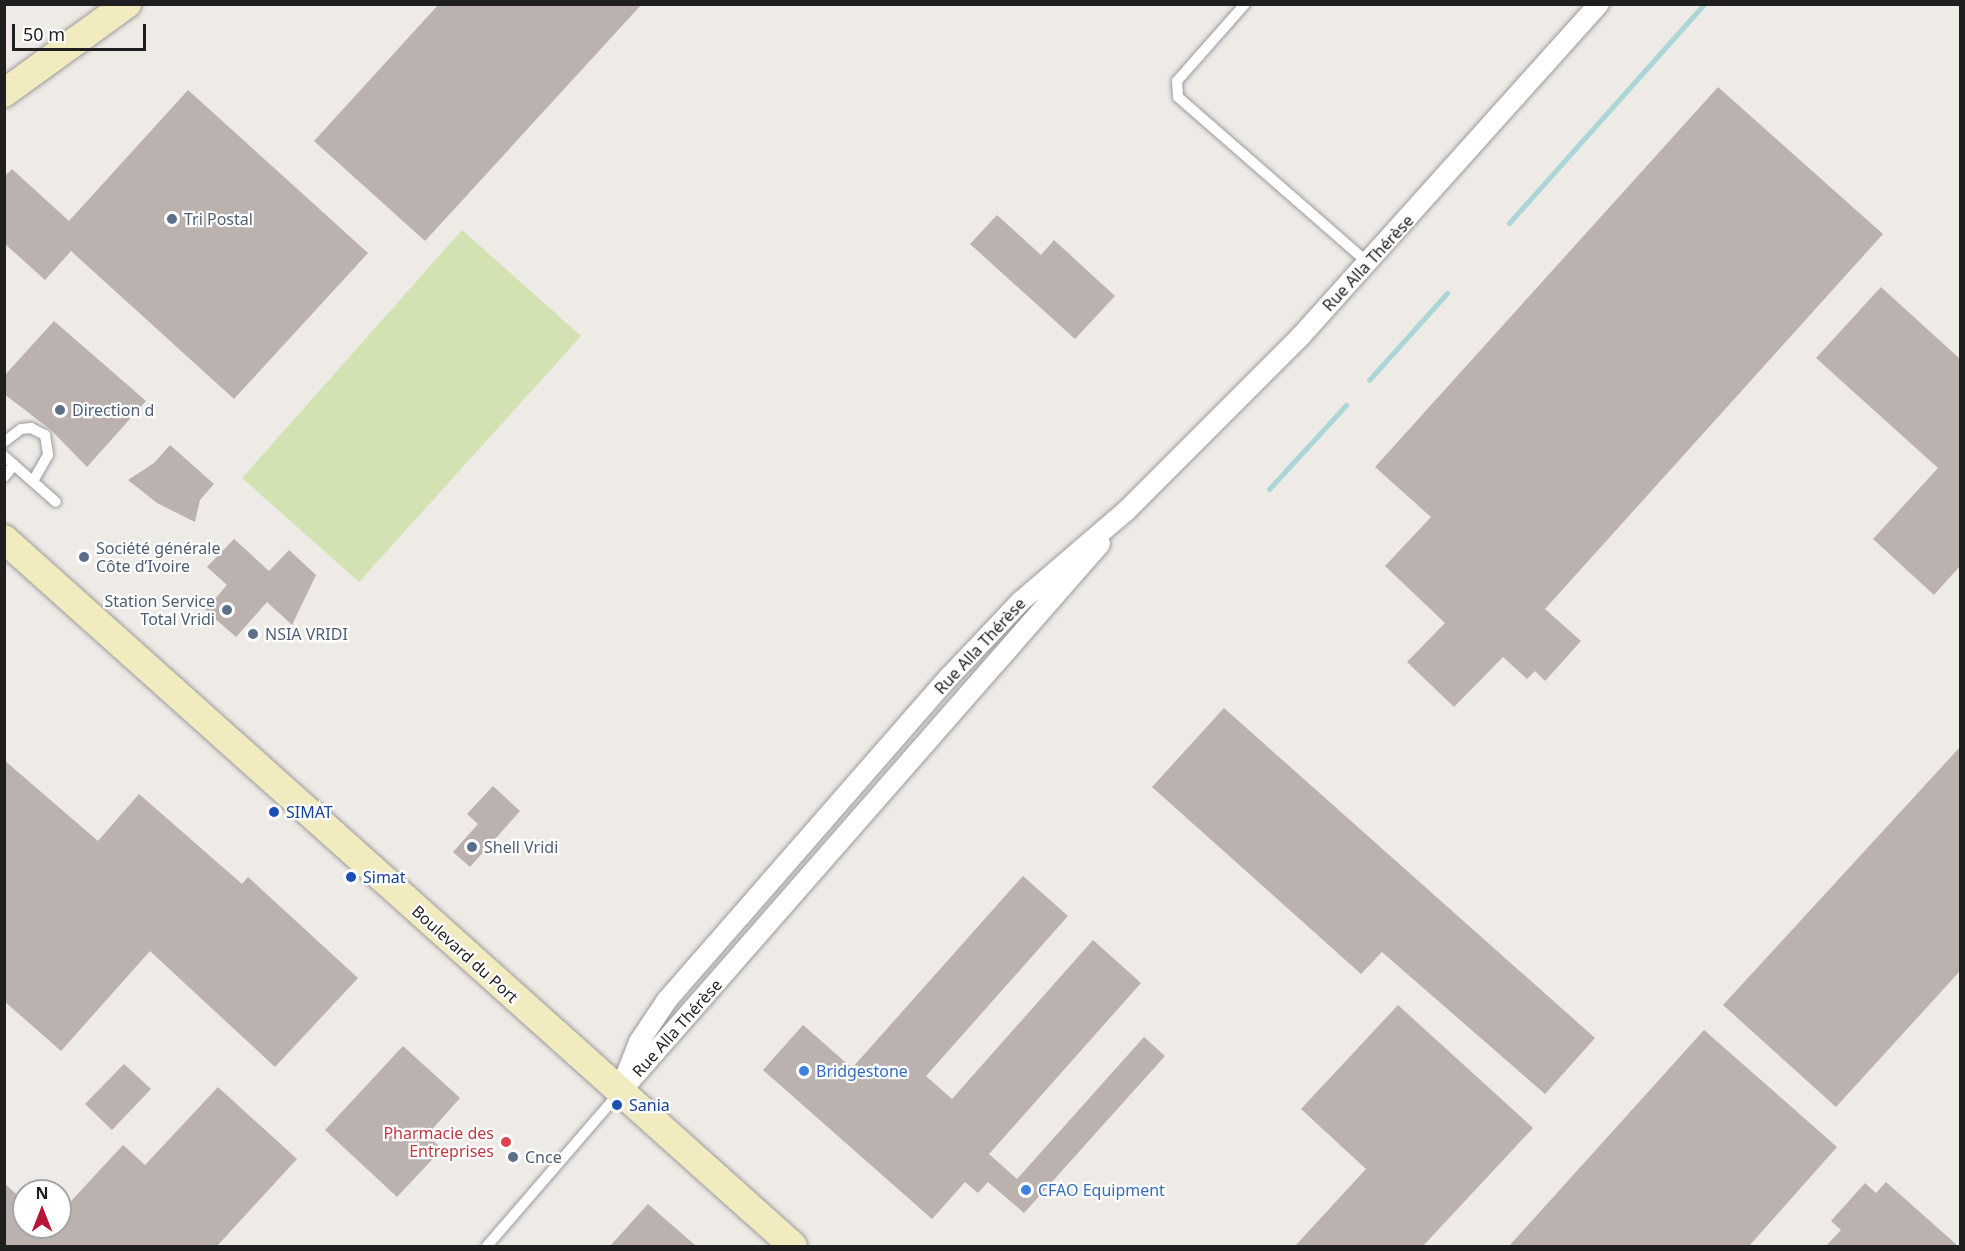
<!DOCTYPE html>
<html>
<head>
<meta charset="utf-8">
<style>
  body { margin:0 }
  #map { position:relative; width:1965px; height:1251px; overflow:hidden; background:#eeeae6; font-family:"Noto Sans",sans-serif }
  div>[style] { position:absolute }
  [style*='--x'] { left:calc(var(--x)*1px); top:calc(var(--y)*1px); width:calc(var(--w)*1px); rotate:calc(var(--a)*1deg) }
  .grass>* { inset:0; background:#d3e2b2 }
  .stream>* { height:5px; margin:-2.5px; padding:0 2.5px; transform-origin:2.5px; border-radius:2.5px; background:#abd5d7 }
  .building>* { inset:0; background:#bbb2af }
  .roads { filter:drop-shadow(0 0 2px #9c9c9c) drop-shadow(0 0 2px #9c9c9c) }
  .lane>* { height:10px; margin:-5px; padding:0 5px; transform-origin:5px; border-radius:5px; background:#fff }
  .street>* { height:20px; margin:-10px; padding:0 10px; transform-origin:10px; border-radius:10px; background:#fff }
  .secondary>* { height:28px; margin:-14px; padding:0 14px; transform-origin:14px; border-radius:14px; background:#f2ebc0 }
  .dots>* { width:16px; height:16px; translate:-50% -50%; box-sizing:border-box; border:3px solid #fff; border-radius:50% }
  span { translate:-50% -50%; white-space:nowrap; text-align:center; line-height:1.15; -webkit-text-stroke:4.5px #fff; paint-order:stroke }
  .service-label { font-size:16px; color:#4e5e75 }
  .left { translate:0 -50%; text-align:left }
  .right { translate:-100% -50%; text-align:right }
  .street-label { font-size:16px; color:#1f1f1f }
  .transit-label { font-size:16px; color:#164399 }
  .shop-label { font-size:16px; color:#366cbe }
  .health-label { font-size:16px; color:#be3a42 }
  .frame { position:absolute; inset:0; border:6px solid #1f1f1f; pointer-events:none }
  .north { position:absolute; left:12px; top:1179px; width:60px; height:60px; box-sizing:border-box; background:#fff; border:2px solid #a5a5a5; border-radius:50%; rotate:0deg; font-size:16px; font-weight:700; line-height:24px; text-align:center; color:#1f1f1f }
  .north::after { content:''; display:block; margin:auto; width:21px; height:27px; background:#b61736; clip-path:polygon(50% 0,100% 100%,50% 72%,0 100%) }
  .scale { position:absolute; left:12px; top:24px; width:134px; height:27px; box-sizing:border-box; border:3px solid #1f1f1f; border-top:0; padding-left:8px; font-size:18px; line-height:21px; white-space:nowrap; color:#1f1f1f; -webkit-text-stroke:4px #fff; paint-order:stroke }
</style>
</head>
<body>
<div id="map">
  <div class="grass">
    <div style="clip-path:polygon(462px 230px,581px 336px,359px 582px,242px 478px)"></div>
  </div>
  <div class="stream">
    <div style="--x:1509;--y:223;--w:293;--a:-48.3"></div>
    <div style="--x:1369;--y:380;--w:117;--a:-48.1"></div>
    <div style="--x:1269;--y:489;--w:114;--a:-47.5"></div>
  </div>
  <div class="building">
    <div style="clip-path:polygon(439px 4px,642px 4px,425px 241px,314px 141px)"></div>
    <div style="clip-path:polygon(1718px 87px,1883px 234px,1545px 609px,1581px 641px,1545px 681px,1535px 671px,1527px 679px,1503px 657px,1454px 707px,1407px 662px,1445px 623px,1385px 566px,1431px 517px,1375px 467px)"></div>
    <div style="clip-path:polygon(188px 90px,368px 253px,234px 399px,71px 251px,45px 280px,4px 243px,4px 177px,12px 169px,69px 221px)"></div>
    <div style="clip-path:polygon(997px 215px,1041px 255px,1054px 240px,1115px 296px,1075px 339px,970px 244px)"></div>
    <div style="clip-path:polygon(1881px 287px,1960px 359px,1960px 566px,1934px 595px,1873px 539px,1938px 468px,1816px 358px)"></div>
    <div style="clip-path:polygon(54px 321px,146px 401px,87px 467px,51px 430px,4px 394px,4px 376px)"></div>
    <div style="clip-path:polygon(170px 445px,214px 484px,200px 500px,195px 522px,157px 503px,128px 480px,154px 463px)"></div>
    <div style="clip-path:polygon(234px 539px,269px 571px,289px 550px,316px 575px,292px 625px,267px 602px,236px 637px,205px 610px,227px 585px,207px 567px)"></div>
    <div style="clip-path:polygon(1224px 708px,1595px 1038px,1545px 1094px,1382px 952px,1361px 974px,1152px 787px)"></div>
    <div style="clip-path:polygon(1960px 747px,1960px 971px,1836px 1107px,1723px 1005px)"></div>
    <div style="clip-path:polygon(4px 760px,98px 841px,139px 794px,242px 884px,248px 877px,358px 978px,275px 1067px,150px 951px,61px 1051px,4px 1001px)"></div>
    <div style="clip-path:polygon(493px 786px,520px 811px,470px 867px,453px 852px,478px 824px,467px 814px)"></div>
    <div style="clip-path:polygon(1023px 876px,1068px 916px,926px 1076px,952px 1099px,1093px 940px,1141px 983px,989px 1154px,1017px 1179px,1144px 1037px,1165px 1056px,1024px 1213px,988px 1182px,978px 1193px,965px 1182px,932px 1219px,763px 1070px,803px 1025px,852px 1068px)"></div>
    <div style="clip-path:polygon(1398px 1005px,1533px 1128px,1423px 1246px,1295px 1246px,1366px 1169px,1301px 1109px)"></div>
    <div style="clip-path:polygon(1704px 1030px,1837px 1147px,1749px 1246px,1509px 1246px)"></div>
    <div style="clip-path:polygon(403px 1046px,460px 1098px,427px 1135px,442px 1149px,397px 1197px,325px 1130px)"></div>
    <div style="clip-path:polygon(124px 1064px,151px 1089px,112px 1130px,85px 1104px)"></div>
    <div style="clip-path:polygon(218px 1087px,297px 1159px,217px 1246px,4px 1246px,4px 1183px,24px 1201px,24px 1227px,60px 1227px,60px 1213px,123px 1145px,145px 1165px)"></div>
    <div style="clip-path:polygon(1886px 1182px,1958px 1246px,1826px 1246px,1841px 1230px,1831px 1221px,1865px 1183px,1876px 1193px)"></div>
    <div style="clip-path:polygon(648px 1204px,696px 1246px,610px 1246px)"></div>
  </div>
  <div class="roads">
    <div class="lane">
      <div style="--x:1245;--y:4;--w:103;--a:131.4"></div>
      <div style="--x:1177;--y:81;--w:16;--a:86"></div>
      <div style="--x:1178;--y:97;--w:252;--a:41.1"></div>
      <div style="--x:4;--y:442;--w:21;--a:-37"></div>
      <div style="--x:21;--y:429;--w:10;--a:-6"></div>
      <div style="--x:31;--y:428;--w:16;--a:27"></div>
      <div style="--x:45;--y:435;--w:20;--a:81"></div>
      <div style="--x:48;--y:455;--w:30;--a:120"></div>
      <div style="--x:4;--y:456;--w:69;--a:41.5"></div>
      <div style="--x:4;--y:477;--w:16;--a:-50"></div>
      <div style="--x:487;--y:1246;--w:202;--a:-49.2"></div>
    </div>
    <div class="street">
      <div style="--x:629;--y:1082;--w:715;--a:-48.8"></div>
      <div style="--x:619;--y:1093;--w:55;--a:-68.6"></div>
      <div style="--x:639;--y:1042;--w:50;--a:-56.3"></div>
      <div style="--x:667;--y:1000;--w:430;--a:-48.9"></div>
      <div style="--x:950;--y:676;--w:103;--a:-46.6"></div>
      <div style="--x:1021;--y:601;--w:138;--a:-40.6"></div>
      <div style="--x:1126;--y:511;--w:247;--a:-45"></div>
      <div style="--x:1301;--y:336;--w:446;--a:-48.1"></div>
    </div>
    <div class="secondary">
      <div style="--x:4;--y:93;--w:152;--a:-35.9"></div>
      <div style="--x:4;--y:539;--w:1059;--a:41.86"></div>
    </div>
  </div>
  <div class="dots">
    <div style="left:172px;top:219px;background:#5c6f8a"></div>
    <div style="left:60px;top:410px;background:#5c6f8a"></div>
    <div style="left:84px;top:557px;background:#5c6f8a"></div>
    <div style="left:227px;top:610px;background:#5c6f8a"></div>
    <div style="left:253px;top:634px;background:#5c6f8a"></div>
    <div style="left:274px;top:812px;background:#1a4fb4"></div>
    <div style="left:472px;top:847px;background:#5c6f8a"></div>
    <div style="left:351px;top:877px;background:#1a4fb4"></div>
    <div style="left:804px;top:1071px;background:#3f7fe0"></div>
    <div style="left:617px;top:1105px;background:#1a4fb4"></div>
    <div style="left:506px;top:1142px;background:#e0444e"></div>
    <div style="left:513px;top:1157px;background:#5c6f8a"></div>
    <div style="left:1026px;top:1190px;background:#3f7fe0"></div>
  </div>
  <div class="service-label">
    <span class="left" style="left:184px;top:219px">Tri Postal</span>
    <span class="left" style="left:72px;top:410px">Direction d</span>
    <span class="left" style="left:96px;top:557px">Société générale<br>Côte d’Ivoire</span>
    <span class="right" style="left:215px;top:610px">Station Service<br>Total Vridi</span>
    <span class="left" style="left:265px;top:634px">NSIA VRIDI</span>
    <span class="left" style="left:484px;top:847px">Shell Vridi</span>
    <span class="left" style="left:525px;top:1157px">Cnce</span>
  </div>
  <div class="street-label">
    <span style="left:1368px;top:263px;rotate:-47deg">Rue Alla Thérèse</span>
    <span style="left:980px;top:646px;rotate:-47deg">Rue Alla Thérèse</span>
    <span style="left:465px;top:954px;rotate:42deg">Boulevard du Port</span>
    <span style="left:677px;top:1028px;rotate:-48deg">Rue Alla Thérèse</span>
  </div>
  <div class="transit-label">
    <span class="left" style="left:286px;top:812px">SIMAT</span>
    <span class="left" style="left:363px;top:877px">Simat</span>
    <span class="left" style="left:629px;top:1105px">Sania</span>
  </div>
  <div class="shop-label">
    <span class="left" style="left:816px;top:1071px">Bridgestone</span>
    <span class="left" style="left:1038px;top:1190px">CFAO Equipment</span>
  </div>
  <div class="health-label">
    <span class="right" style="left:494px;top:1142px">Pharmacie des<br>Entreprises</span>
  </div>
  <div class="frame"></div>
  <div class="north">N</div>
  <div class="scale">50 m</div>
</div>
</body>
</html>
